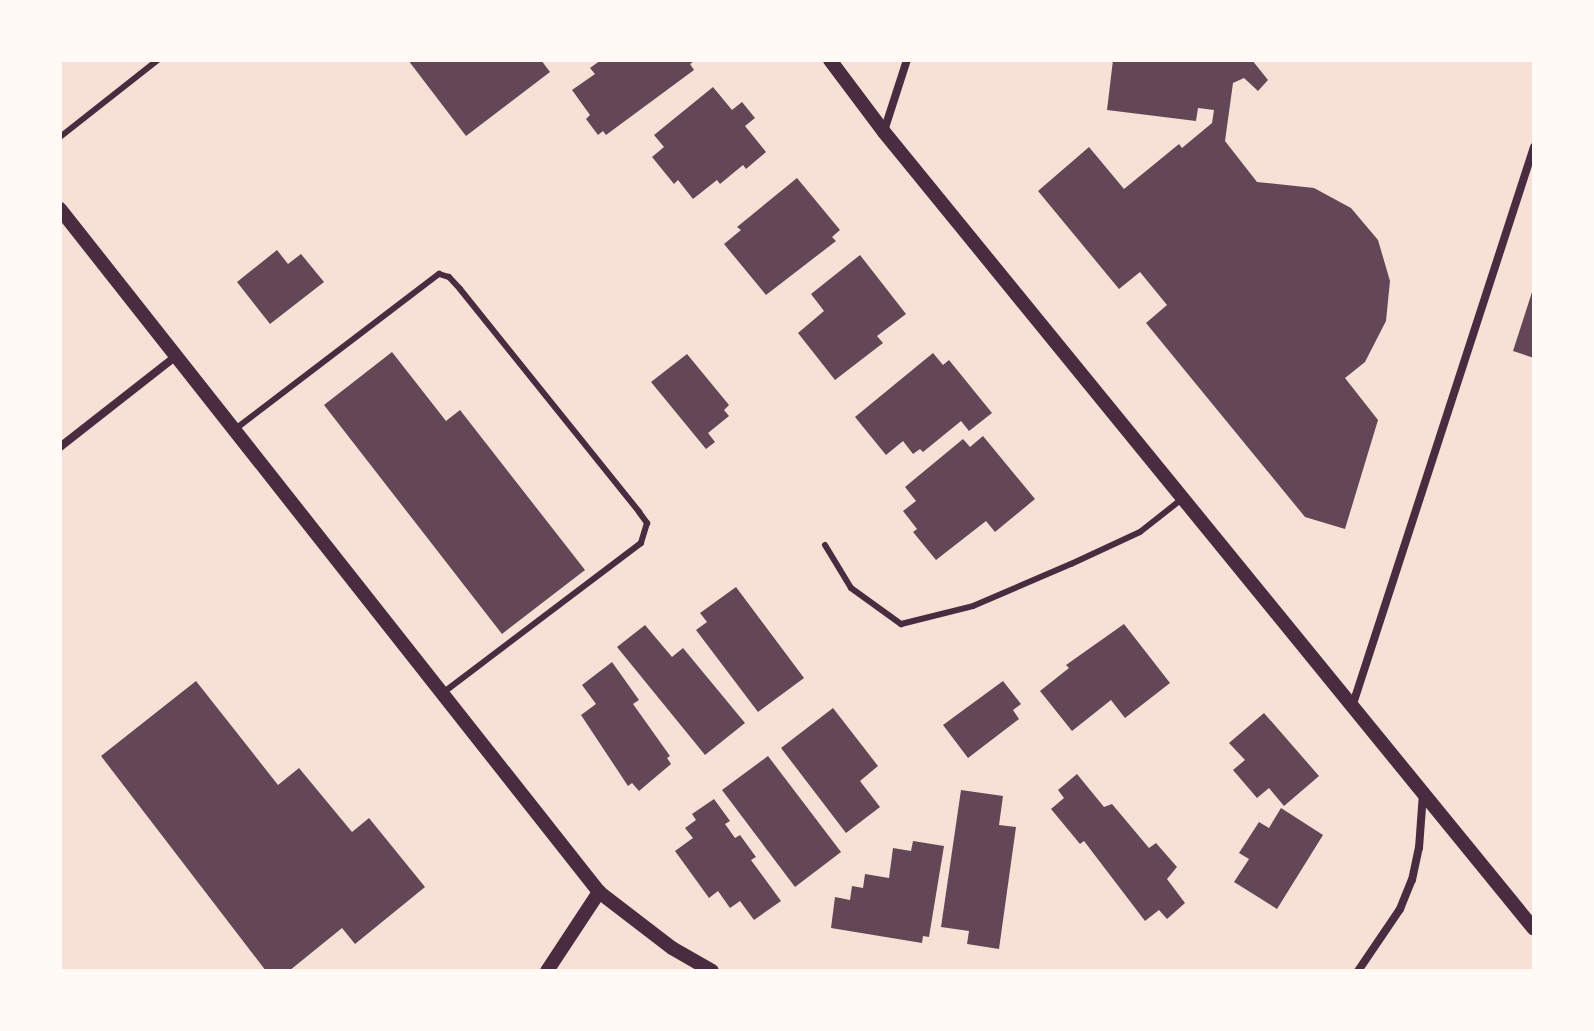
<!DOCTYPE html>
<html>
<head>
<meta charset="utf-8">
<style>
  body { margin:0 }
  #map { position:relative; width:1594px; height:1031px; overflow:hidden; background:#f7e1d7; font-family:"DM Sans",sans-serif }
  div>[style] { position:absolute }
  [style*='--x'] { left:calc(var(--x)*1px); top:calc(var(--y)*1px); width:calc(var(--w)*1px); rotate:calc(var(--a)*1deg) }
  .building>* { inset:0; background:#644757 }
  .service>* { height:6px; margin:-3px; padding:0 3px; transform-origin:3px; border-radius:3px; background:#4a2c40 }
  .minor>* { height:8px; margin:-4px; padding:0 4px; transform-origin:4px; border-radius:4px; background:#4a2c40 }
  .tertiary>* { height:14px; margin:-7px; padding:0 7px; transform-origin:7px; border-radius:7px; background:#4a2c40 }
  span { translate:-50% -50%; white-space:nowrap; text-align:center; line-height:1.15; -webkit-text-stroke:8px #fffaf5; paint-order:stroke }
  .frame { position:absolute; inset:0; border:62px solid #fffaf5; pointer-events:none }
</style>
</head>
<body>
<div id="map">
  <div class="building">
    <div style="clip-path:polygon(408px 60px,541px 60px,550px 72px,466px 136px)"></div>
    <div style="clip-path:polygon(601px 60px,696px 60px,690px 64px,694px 70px,606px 135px,603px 131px,598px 135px,586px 119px,590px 115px,572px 90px,595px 74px,590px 68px)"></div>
    <div style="clip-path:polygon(1113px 60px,1252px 60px,1268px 80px,1258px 91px,1244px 78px,1233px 83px,1225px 141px,1257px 182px,1314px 188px,1351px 208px,1378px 240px,1390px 281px,1386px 321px,1365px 362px,1345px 378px,1378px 420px,1345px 529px,1305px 517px,1146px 323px,1167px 305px,1140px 272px,1119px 289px,1038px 191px,1089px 147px,1124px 189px,1179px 144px,1182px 148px,1212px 123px,1214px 110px,1198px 108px,1196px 121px,1107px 110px)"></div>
    <div style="clip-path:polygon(713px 87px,732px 110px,742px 102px,755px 118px,745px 126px,766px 152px,746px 169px,743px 165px,720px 184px,717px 180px,693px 199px,678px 180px,674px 184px,652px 157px,664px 147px,654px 135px)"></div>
    <div style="clip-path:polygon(797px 178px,840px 230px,832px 237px,836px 241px,766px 295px,724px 244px,741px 230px,737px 227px)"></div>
    <div style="clip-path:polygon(277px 250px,288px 264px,301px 254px,324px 282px,270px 324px,237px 282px)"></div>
    <div style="clip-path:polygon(860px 255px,906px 314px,877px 336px,883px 343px,835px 380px,798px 333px,824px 311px,811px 294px)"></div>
    <div style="clip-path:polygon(1533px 289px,1534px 290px,1534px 358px,1513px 351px)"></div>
    <div style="clip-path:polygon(392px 352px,446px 421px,460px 410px,585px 570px,502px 634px,324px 405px)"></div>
    <div style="clip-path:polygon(933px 353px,943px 365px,949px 360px,992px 413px,969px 431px,961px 421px,923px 452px,920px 449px,913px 454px,903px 441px,886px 455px,855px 417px)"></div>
    <div style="clip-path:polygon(687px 354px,729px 405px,724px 410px,729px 416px,708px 433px,715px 442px,706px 449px,651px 382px)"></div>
    <div style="clip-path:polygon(983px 436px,1035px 499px,995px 532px,986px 521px,936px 560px,913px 532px,917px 529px,903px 511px,916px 501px,905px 487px,963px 439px,970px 447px)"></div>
    <div style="clip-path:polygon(736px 587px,804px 678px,758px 712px,696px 630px,707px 622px,700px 613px)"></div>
    <div style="clip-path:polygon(1124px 624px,1170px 683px,1125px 718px,1111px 700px,1072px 731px,1040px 691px,1069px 668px,1066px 665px)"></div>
    <div style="clip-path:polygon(645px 625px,672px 657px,683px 648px,745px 723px,705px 755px,617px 647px)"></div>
    <div style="clip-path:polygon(612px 662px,639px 700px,633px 704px,670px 756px,667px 758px,671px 764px,639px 791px,632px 783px,628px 786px,581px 715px,596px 704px,582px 685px)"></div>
    <div style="clip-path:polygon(196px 681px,278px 785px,299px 768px,352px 832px,369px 818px,425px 887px,355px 944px,342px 928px,289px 971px,266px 971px,101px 756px)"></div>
    <div style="clip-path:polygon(1003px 681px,1021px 704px,1013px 710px,1019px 719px,968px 758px,943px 725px)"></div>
    <div style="clip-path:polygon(833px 708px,878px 766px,860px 781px,880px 807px,846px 833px,781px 748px)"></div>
    <div style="clip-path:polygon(1264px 713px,1319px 776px,1284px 806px,1269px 788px,1257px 798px,1233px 770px,1245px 760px,1229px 743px)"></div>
    <div style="clip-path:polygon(768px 756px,841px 852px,795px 887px,722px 790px)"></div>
    <div style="clip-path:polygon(1077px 774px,1104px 807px,1112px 804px,1149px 848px,1156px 843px,1177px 867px,1167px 879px,1185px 903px,1167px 919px,1159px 910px,1145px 921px,1084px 841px,1080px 844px,1051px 809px,1064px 798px,1058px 790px)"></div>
    <div style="clip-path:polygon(961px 790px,1003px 796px,999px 825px,1016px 827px,999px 949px,967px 944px,969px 931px,941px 927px)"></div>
    <div style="clip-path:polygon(714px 799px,730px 821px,725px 824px,735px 838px,740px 835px,756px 857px,751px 860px,781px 901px,754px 920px,740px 901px,730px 908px,718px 891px,709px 898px,675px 851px,693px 838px,685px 828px,696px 820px,692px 814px)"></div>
    <div style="clip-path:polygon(1281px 808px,1323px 835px,1277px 909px,1234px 882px,1249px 859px,1239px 853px,1259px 822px,1269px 828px)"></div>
    <div style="clip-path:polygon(913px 841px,944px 846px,929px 937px,923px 936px,922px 943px,831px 928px,835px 897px,850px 900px,852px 886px,863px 888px,865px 874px,889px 878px,893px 848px,911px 851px)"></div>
  </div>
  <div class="service">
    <div style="--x:60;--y:137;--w:125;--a:-38.2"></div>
    <div style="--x:234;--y:430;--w:258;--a:-37.3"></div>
    <div style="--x:439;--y:274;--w:10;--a:17"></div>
    <div style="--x:449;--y:277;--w:16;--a:47"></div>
    <div style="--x:460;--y:289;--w:286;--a:51.2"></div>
    <div style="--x:639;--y:512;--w:14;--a:54"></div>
    <div style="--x:647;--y:523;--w:21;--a:107"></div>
    <div style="--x:641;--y:543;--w:247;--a:142.9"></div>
    <div style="--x:825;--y:545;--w:50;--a:58.8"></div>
    <div style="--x:851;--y:588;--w:62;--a:35.8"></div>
    <div style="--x:901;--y:624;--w:74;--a:-14"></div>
    <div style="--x:973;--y:606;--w:107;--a:-23.2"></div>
    <div style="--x:1071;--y:564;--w:76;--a:-24.9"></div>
    <div style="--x:1140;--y:532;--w:53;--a:-38.2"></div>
  </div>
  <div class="minor">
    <div style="--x:884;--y:131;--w:75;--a:-72.1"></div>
    <div style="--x:60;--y:447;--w:147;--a:-38.1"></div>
    <div style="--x:1352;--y:707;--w:589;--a:-72"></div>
    <div style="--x:1358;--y:971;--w:75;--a:-55.9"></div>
    <div style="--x:1400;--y:909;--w:31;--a:-68"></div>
    <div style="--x:1412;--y:880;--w:33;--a:-78"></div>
    <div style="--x:1419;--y:848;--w:55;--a:-85.8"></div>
  </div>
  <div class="tertiary">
    <div style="--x:830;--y:60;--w:90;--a:53.1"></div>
    <div style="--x:884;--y:132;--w:1028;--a:50.8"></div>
    <div style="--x:60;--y:209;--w:870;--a:51.72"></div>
    <div style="--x:599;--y:892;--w:92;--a:37.5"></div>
    <div style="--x:672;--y:948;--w:46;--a:29.9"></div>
    <div style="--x:547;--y:971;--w:95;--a:-56.6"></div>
  </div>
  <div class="frame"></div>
</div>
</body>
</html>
